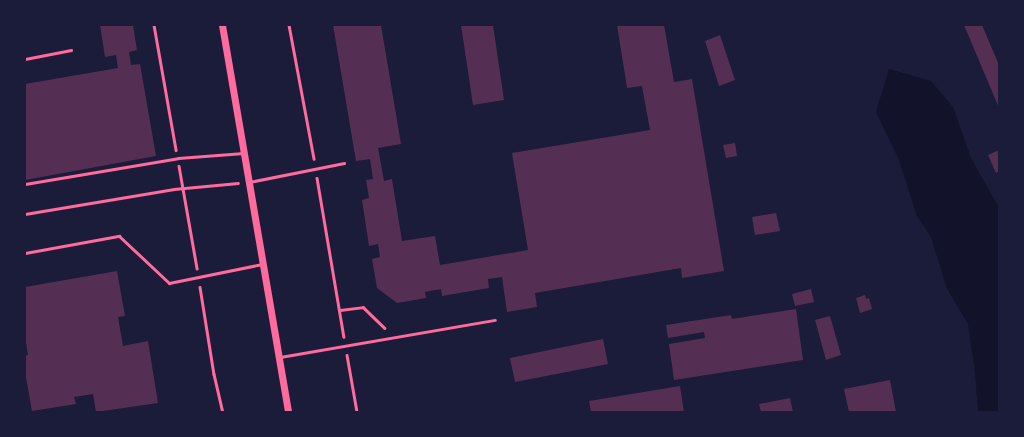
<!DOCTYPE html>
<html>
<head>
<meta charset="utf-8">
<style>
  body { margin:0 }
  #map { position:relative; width:1024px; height:437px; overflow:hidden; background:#1b1b3a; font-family:"Open Sans",sans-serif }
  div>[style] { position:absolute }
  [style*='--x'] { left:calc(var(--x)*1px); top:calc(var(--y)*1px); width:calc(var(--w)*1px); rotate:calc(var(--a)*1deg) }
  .water>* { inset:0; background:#12122b }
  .building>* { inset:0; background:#542f53 }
  .path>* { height:2.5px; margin:-1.25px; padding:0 1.25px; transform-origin:1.25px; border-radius:1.25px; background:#ff6b9d }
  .service>* { height:3px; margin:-1.5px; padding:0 1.5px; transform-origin:1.5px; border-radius:1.5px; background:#ff6b9d }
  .tertiary>* { height:7px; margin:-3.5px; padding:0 3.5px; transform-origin:3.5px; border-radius:3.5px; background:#ff6b9d }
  span { translate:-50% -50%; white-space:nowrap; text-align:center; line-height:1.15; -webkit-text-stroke:4px #1b1b3a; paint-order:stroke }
  .frame { position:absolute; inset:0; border:26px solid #1b1b3a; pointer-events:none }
</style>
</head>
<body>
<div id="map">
  <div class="water">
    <div style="clip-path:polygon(889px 69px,931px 81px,953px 107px,971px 158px,999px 208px,999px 412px,978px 412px,975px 372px,968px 324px,947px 289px,931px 237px,917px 216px,899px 160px,876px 112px)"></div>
  </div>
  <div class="building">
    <div style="clip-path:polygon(100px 25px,133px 25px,137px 50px,129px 52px,131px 65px,140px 64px,156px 156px,25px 180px,25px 84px,118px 68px,116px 55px,105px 57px)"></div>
    <div style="clip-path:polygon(333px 25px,381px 25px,401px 144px,378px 148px,384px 181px,392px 179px,402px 241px,435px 236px,440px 265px,528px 250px,512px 153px,650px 130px,642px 86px,627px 88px,617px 25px,664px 25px,674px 82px,692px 79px,724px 271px,682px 278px,681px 268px,535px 293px,537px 307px,507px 312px,502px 277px,488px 279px,489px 288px,442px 296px,441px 289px,425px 292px,426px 298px,397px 303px,377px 288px,372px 259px,380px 257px,378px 244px,369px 246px,362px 200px,369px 198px,366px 180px,373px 179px,370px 159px,356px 161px)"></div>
    <div style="clip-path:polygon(461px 25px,493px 25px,504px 100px,473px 105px)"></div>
    <div style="clip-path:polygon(964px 25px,982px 25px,999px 65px,999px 108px)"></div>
    <div style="clip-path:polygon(720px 35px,735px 80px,719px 86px,705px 41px)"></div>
    <div style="clip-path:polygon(735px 143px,737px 156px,726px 158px,723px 145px)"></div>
    <div style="clip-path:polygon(999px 150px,999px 171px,996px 173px,988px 155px)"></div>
    <div style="clip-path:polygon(776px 213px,780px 231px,755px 235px,752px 217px)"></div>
    <div style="clip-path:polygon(117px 271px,125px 316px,118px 317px,123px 346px,148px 341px,158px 403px,96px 412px,93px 394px,74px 397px,76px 404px,32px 411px,25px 372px,25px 356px,28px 355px,25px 336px,25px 287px)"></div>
    <div style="clip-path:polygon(811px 289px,814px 302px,795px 306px,792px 294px)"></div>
    <div style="clip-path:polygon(865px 295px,866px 299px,869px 298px,872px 309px,860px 313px,856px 298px)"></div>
    <div style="clip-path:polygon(796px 309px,803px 360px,674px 380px,669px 344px,705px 338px,704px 332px,668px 338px,666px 325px,731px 315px,732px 319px)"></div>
    <div style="clip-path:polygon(830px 316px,841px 355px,826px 360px,815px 320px)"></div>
    <div style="clip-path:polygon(603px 339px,608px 364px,515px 382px,510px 358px)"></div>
    <div style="clip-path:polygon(890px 380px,896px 412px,849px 412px,844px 389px)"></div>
    <div style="clip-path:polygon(680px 386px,684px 412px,591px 412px,589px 401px)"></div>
    <div style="clip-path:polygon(790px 398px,793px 412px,761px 412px,759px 404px)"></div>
  </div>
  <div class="path">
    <div style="--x:154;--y:25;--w:127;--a:80"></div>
    <div style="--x:289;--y:25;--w:136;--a:79.4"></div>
    <div style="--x:179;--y:166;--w:104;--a:80"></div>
    <div style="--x:317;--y:178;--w:161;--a:80.4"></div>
    <div style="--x:25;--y:214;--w:151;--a:-9.5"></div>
    <div style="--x:174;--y:189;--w:64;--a:-5.4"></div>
    <div style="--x:200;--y:287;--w:88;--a:80.9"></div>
    <div style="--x:214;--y:374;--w:39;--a:77"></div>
    <div style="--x:340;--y:310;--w:23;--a:-7"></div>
    <div style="--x:363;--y:307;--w:30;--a:44"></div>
    <div style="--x:347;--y:355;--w:58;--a:80"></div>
  </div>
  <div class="service">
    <div style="--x:25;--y:59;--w:47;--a:-11.1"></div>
    <div style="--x:249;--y:182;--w:97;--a:-11.3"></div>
    <div style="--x:25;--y:184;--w:155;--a:-9.6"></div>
    <div style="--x:178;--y:158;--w:66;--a:-4.3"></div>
    <div style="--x:25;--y:253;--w:96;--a:-10.3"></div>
    <div style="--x:119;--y:236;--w:69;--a:43.2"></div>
    <div style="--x:169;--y:283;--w:95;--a:-11.5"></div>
    <div style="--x:280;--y:357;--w:218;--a:-9.8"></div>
  </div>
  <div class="tertiary">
    <div style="--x:222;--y:25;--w:393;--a:80.3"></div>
  </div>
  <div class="frame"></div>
</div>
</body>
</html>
